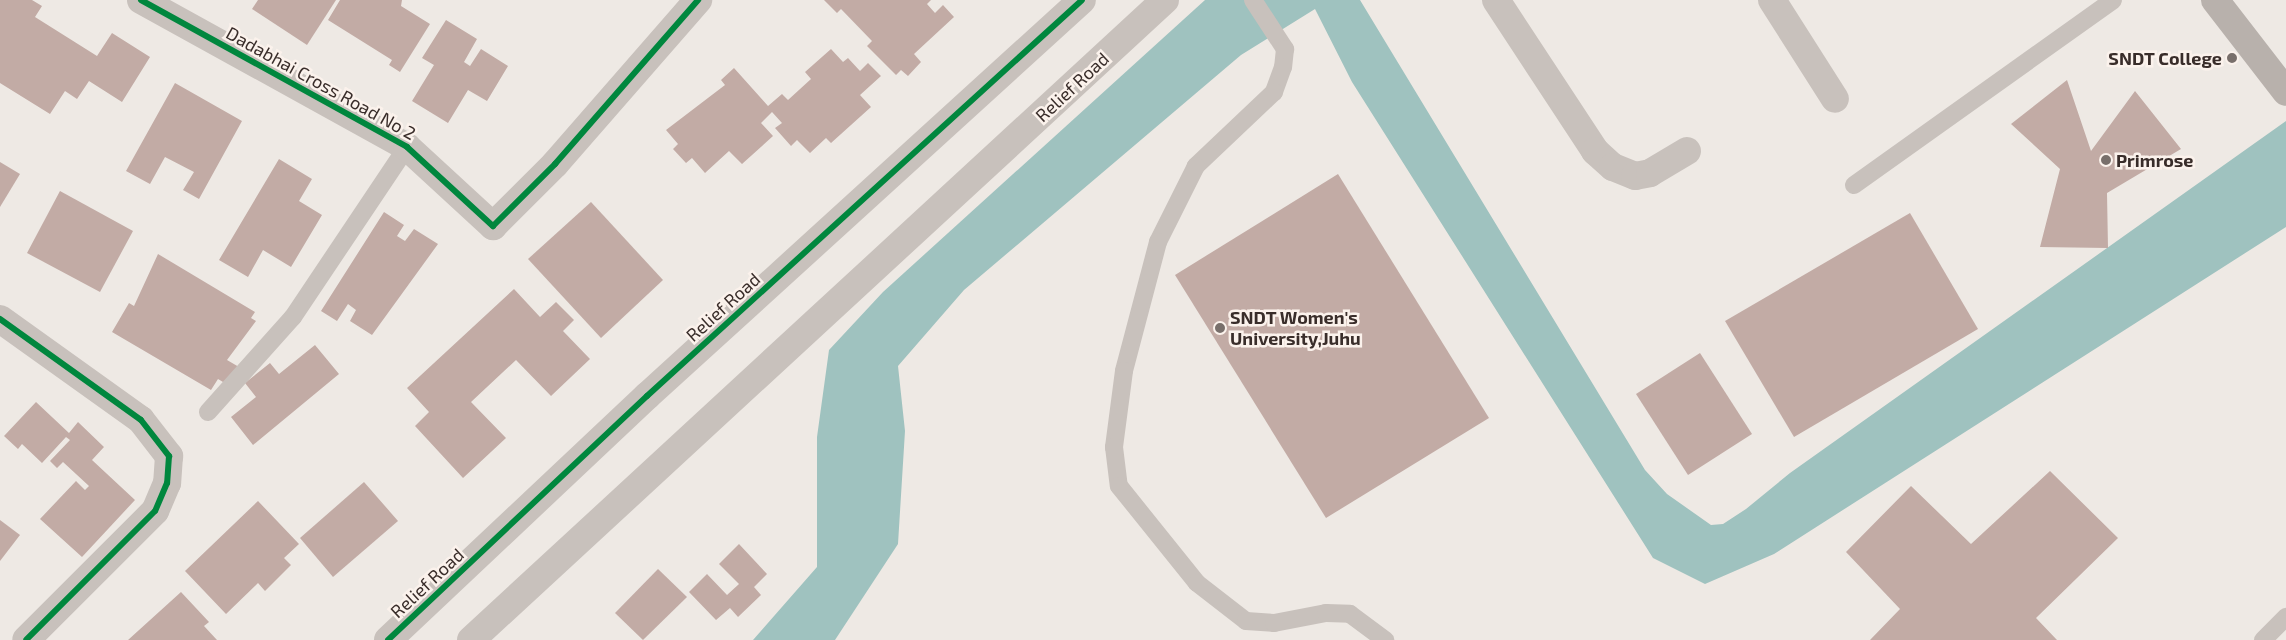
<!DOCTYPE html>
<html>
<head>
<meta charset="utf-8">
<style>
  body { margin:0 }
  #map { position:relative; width:2286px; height:640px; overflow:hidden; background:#eee9e4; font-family:"Exo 2",sans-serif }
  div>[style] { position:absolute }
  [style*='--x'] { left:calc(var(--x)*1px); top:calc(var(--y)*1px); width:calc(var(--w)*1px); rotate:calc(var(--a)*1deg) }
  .water>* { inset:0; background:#9fc2bf }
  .building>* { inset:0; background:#c2aba5 }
  .service>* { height:18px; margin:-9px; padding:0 9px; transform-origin:9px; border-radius:9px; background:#c8c1bc }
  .minor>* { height:28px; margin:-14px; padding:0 14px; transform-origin:14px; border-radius:14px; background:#c8c1bc }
  .tertiary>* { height:28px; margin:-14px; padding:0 14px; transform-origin:14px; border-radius:14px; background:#c8c1bc }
  .secondary>* { height:28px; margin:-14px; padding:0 14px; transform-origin:14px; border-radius:14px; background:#b8b1ac }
  .cycleway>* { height:6px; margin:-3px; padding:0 3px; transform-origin:3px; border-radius:3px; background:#00873e }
  .dots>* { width:14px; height:14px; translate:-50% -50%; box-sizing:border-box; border:2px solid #fbf2ec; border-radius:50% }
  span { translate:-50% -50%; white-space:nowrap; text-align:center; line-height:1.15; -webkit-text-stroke:5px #fbf2ec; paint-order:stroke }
  .poi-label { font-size:18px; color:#392d2a; font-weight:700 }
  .right { translate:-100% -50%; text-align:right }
  .left { translate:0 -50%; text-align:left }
  .street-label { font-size:18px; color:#392d2a }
</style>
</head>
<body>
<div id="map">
  <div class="water">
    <div style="clip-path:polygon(1205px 0,1360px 0,1645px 470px,1667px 494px,1711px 525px,1723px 524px,1746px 509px,1790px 473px,2286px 121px,2286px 227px,1774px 554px,1705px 584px,1653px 558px,1352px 82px,1315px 9px,1241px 55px,964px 290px,898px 366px,905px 431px,898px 544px,835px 640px,753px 640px,817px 567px,817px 437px,829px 350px,883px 292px)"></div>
  </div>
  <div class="building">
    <div style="clip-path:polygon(0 0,32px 0,42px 6px,35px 17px,97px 56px,112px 33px,150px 57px,122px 102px,89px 81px,77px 99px,65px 91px,50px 114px,0 83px)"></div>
    <div style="clip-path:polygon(258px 0,336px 0,307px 45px,252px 9px)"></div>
    <div style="clip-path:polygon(340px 0,402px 0,401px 6px,430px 24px,400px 72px,389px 65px,392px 60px,328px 20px)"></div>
    <div style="clip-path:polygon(824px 0,931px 0,927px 4px,935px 13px,943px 5px,954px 17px,914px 54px,921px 62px,908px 76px,901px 70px,896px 75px,867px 46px,872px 41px,841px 9px,837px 13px)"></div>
    <div style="clip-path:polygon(446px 20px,477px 39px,464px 62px,470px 66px,481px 49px,508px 66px,487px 101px,468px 90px,448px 123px,412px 101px,434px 65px,422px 58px)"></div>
    <div style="clip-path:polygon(831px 49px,843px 62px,848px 58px,860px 71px,868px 63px,881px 76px,860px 95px,871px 107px,831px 143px,826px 138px,810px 153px,797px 140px,791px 146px,775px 128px,782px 123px,772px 112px,761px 123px,773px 136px,742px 164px,729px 151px,705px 173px,692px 158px,686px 163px,673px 149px,678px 144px,666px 130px,725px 85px,721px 80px,734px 68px,768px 106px,782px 94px,788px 100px,811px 79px,805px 72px)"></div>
    <div style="clip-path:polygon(2067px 80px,2091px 151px,2135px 91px,2181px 149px,2107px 193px,2108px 248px,2040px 247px,2060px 169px,2011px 124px)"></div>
    <div style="clip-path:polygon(175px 83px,242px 121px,199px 199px,183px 190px,194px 172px,165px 157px,150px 184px,126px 171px)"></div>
    <div style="clip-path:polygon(279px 159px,312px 179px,299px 201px,322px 215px,291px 267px,263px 250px,248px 277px,219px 260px)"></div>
    <div style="clip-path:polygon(0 162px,20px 174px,0 207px)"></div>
    <div style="clip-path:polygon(1338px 174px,1489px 418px,1326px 518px,1175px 275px)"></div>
    <div style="clip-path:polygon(60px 191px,133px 231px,100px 292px,27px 253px)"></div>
    <div style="clip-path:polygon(591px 202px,663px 280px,601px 338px,528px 259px)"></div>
    <div style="clip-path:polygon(384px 212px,404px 225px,397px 236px,405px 241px,414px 229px,438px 244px,372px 335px,350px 321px,356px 310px,348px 304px,337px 321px,321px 311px)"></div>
    <div style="clip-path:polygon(1910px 213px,1978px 329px,1794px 437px,1725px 321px)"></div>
    <div style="clip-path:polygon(158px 254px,255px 312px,251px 318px,256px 321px,227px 360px,239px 367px,228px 385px,218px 379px,211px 390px,112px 332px,129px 303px,134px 306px)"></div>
    <div style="clip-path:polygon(514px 289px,540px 317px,556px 302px,574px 320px,563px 331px,590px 359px,551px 396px,516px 360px,471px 402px,506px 438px,463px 478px,415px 426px,429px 412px,407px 388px)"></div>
    <div style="clip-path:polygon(315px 345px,339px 374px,253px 445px,231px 417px,256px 397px,245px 383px,270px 363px,279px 374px)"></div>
    <div style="clip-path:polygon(1700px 353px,1752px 434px,1688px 475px,1636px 394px)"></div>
    <div style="clip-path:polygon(36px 402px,69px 433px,78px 422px,104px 447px,92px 460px,135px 500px,82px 557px,40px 519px,76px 481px,85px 490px,89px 486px,63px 462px,57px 468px,50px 461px,70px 440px,66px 437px,42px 463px,22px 444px,18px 449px,4px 436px)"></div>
    <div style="clip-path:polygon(2050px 471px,2118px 538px,2036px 618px,2057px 640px,1870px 640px,1900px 609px,1846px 552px,1911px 486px,1971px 544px)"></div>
    <div style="clip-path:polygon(364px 482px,398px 521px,333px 577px,300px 538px)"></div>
    <div style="clip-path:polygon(258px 501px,299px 544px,284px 558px,291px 565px,265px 591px,258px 583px,226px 614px,185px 571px)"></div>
    <div style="clip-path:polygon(0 520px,20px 535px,0 561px)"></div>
    <div style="clip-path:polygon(739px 544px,767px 574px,754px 587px,761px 595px,738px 617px,730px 608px,716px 620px,689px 592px,707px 574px,727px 595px,739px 584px,719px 564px)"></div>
    <div style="clip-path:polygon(658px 569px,687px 597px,643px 640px,615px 613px)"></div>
    <div style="clip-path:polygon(181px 592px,209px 622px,204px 626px,217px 640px,128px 640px)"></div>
  </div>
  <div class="service">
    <div style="--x:1253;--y:0;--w:59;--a:56.9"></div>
    <div style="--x:1285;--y:49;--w:18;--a:96"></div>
    <div style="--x:1283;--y:67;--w:27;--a:110"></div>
    <div style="--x:1274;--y:92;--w:108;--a:136.5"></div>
    <div style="--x:1196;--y:166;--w:85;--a:116.6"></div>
    <div style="--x:1158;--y:242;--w:133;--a:104.8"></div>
    <div style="--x:1124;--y:371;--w:77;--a:97.5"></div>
    <div style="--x:1114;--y:447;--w:39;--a:83"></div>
    <div style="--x:1119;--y:486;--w:124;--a:51.2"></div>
    <div style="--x:1197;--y:583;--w:62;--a:37.8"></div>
    <div style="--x:1246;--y:621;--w:28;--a:4"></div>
    <div style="--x:1274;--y:623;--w:53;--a:-10.9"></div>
    <div style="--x:1326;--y:613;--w:24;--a:2"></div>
    <div style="--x:1350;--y:614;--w:44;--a:36.6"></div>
    <div style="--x:1854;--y:185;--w:318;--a:-35.5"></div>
    <div style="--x:208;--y:412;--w:127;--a:-48.2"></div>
    <div style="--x:293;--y:317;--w:205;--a:-56.2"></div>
    <div style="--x:2263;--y:640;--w:33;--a:-45"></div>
  </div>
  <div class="minor">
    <div style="--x:141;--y:0;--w:304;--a:28.9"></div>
    <div style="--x:407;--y:147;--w:117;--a:42.6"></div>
    <div style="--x:493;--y:226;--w:88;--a:-45"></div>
    <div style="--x:555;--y:164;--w:218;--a:-48.9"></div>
    <div style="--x:1496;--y:0;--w:181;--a:56.7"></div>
    <div style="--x:1595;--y:151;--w:24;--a:42"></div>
    <div style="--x:1613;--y:167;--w:24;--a:22"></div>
    <div style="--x:1635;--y:176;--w:15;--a:-11"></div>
    <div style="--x:1650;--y:173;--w:43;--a:-30.7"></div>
    <div style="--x:1772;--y:0;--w:117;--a:57.5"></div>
    <div style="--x:0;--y:319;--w:173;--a:35.6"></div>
    <div style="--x:141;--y:420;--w:46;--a:52.1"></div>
    <div style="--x:169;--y:456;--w:27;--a:94"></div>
    <div style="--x:167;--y:483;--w:30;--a:113"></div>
    <div style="--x:155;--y:511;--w:182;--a:135"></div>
  </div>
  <div class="tertiary">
    <div style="--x:388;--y:640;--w:356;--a:-43.3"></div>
    <div style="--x:647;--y:396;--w:588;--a:-42.31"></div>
    <div style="--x:471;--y:640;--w:944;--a:-42.68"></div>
  </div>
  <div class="secondary">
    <div style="--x:2215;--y:0;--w:116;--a:52.3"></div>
  </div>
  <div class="cycleway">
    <div style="--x:141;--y:0;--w:304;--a:28.9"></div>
    <div style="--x:407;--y:147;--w:117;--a:42.6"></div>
    <div style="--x:493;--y:226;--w:88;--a:-45"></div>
    <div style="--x:555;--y:164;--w:218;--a:-48.9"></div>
    <div style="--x:0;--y:319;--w:173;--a:35.6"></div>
    <div style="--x:141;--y:420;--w:46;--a:52.1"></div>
    <div style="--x:169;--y:456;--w:27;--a:94"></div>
    <div style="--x:167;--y:483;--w:30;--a:113"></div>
    <div style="--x:155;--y:511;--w:182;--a:135"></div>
    <div style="--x:388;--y:640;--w:356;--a:-43.3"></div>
    <div style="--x:647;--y:396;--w:588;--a:-42.31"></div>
  </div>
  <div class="dots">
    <div style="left:2232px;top:58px;background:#786f6b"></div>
    <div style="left:2106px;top:160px;background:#786f6b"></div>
    <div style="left:1220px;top:328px;background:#786f6b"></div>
  </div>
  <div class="poi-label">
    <span class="right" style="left:2222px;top:58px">SNDT College</span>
    <span class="left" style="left:2116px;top:160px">Primrose</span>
    <span class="left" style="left:1230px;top:328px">SNDT Women's<br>University,Juhu</span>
  </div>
  <div class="street-label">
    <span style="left:321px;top:83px;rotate:29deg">Dadabhai Cross Road No 2</span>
    <span style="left:1072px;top:87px;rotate:-43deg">Relief Road</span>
    <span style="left:723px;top:307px;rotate:-42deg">Relief Road</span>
    <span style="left:427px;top:583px;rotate:-43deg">Relief Road</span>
  </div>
</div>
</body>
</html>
